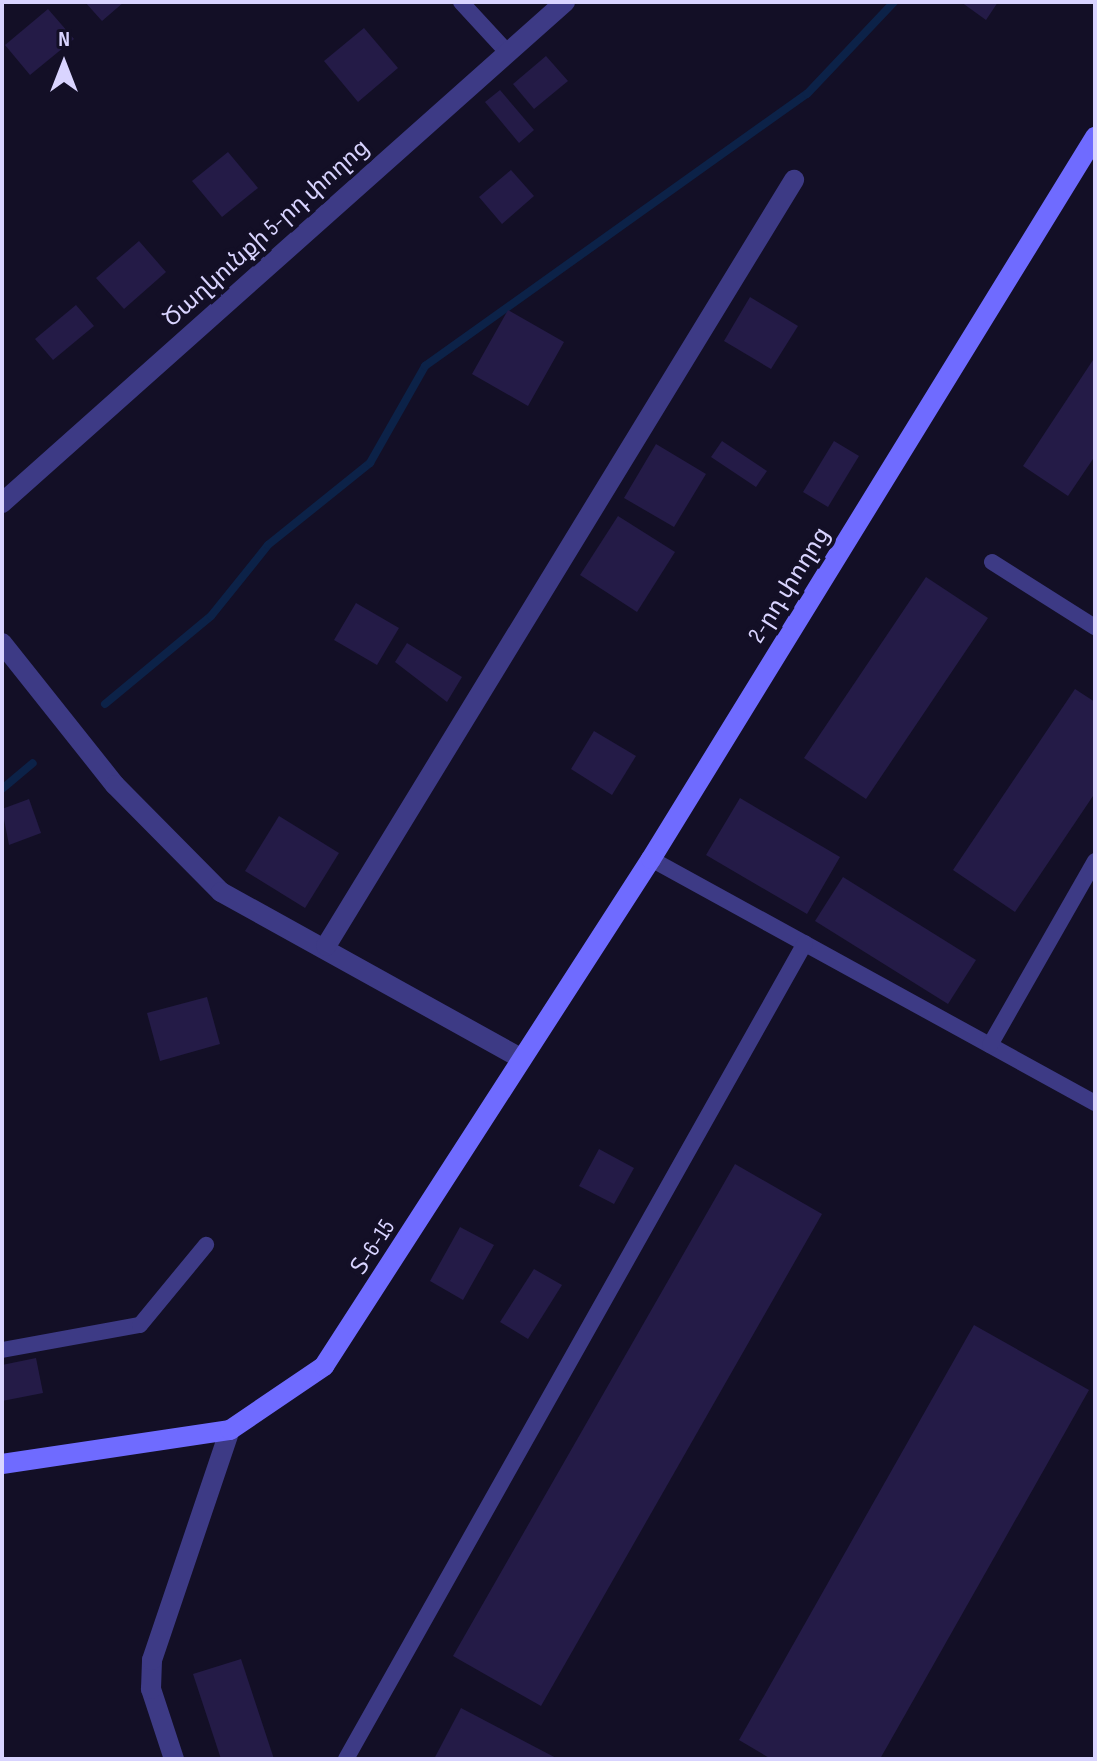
<!DOCTYPE html>
<html>
<head>
<meta charset="utf-8">
<style>
  body { margin:0 }
  #map { position:relative; width:1097px; height:1761px; overflow:hidden; background:#130f26; font-family:"Sofia Sans Condensed","Noto Sans Armenian",sans-serif }
  div>[style] { position:absolute }
  [style*='--x'] { left:calc(var(--x)*1px); top:calc(var(--y)*1px); width:calc(var(--w)*1px); rotate:calc(var(--a)*1deg) }
  .stream>* { height:8px; margin:-4px; padding:0 4px; transform-origin:4px; border-radius:4px; background:#0c2248 }
  .building>* { inset:0; background:#241b47 }
  .lane>* { height:16px; margin:-8px; padding:0 8px; transform-origin:8px; border-radius:8px; background:#3d3a85 }
  .street>* { height:20px; margin:-10px; padding:0 10px; transform-origin:10px; border-radius:10px; background:#3d3a85 }
  .secondary>* { height:20px; margin:-10px; padding:0 10px; transform-origin:10px; border-radius:10px; background:#6f6bff }
  span { translate:-50% -50%; white-space:nowrap; text-align:center; line-height:1.15; -webkit-text-stroke:8px #130f26; paint-order:stroke }
  .street-label { font-size:24px; color:#d9d4ff }
  .frame { position:absolute; inset:0; border:4px solid #d9d4ff; pointer-events:none }
  .north { position:absolute; left:24px; top:24px; width:80px; height:80px; -webkit-text-stroke:6px #130f26; paint-order:stroke; rotate:0deg; font-size:22px; font-weight:700; line-height:32px; text-align:center; color:#d9d4ff }
  .north::after { content:''; display:block; margin:auto; width:28px; height:36px; background:#d9d4ff; clip-path:polygon(50% 0,100% 100%,50% 72%,0 100%) }
</style>
</head>
<body>
<div id="map">
  <div class="stream">
    <div style="--x:105;--y:704;--w:138;--a:-39.7"></div>
    <div style="--x:211;--y:616;--w:91;--a:-51.2"></div>
    <div style="--x:268;--y:545;--w:131;--a:-38.8"></div>
    <div style="--x:370;--y:463;--w:112;--a:-60.4"></div>
    <div style="--x:425;--y:366;--w:469;--a:-35.5"></div>
    <div style="--x:807;--y:94;--w:127;--a:-46.6"></div>
    <div style="--x:2;--y:789;--w:40;--a:-40"></div>
  </div>
  <div class="building">
    <div style="clip-path:polygon(85px 2px,124px 2px,102px 21px)"></div>
    <div style="clip-path:polygon(961px 2px,998px 2px,986px 20px)"></div>
    <div style="clip-path:polygon(48px 9px,74px 39px,30px 75px,5px 45px)"></div>
    <div style="clip-path:polygon(364px 28px,398px 68px,358px 102px,324px 61px)"></div>
    <div style="clip-path:polygon(546px 56px,568px 81px,534px 109px,513px 84px)"></div>
    <div style="clip-path:polygon(500px 90px,534px 130px,519px 143px,485px 102px)"></div>
    <div style="clip-path:polygon(228px 152px,258px 188px,222px 217px,192px 181px)"></div>
    <div style="clip-path:polygon(511px 170px,534px 196px,502px 224px,479px 197px)"></div>
    <div style="clip-path:polygon(139px 241px,166px 272px,124px 309px,96px 278px)"></div>
    <div style="clip-path:polygon(750px 297px,798px 326px,771px 369px,724px 341px)"></div>
    <div style="clip-path:polygon(76px 305px,94px 326px,53px 360px,35px 339px)"></div>
    <div style="clip-path:polygon(508px 310px,564px 342px,528px 406px,472px 374px)"></div>
    <div style="clip-path:polygon(1095px 357px,1095px 456px,1068px 496px,1023px 466px)"></div>
    <div style="clip-path:polygon(722px 441px,767px 471px,756px 487px,711px 457px)"></div>
    <div style="clip-path:polygon(834px 441px,859px 456px,828px 507px,803px 492px)"></div>
    <div style="clip-path:polygon(656px 444px,706px 474px,674px 527px,624px 498px)"></div>
    <div style="clip-path:polygon(618px 516px,675px 552px,637px 612px,580px 575px)"></div>
    <div style="clip-path:polygon(926px 577px,988px 618px,866px 799px,804px 758px)"></div>
    <div style="clip-path:polygon(356px 603px,399px 628px,377px 665px,334px 640px)"></div>
    <div style="clip-path:polygon(407px 643px,462px 677px,447px 702px,395px 662px)"></div>
    <div style="clip-path:polygon(1075px 689px,1095px 702px,1095px 793px,1015px 912px,953px 870px)"></div>
    <div style="clip-path:polygon(594px 731px,636px 756px,612px 795px,571px 769px)"></div>
    <div style="clip-path:polygon(740px 798px,840px 857px,807px 914px,706px 855px)"></div>
    <div style="clip-path:polygon(29px 799px,41px 833px,9px 845px,2px 809px)"></div>
    <div style="clip-path:polygon(279px 816px,339px 853px,305px 908px,245px 871px)"></div>
    <div style="clip-path:polygon(843px 877px,976px 960px,948px 1004px,815px 921px)"></div>
    <div style="clip-path:polygon(207px 997px,220px 1044px,160px 1061px,147px 1013px)"></div>
    <div style="clip-path:polygon(599px 1149px,634px 1168px,614px 1204px,579px 1186px)"></div>
    <div style="clip-path:polygon(735px 1164px,822px 1214px,541px 1706px,453px 1656px)"></div>
    <div style="clip-path:polygon(460px 1227px,494px 1245px,463px 1300px,430px 1281px)"></div>
    <div style="clip-path:polygon(534px 1269px,562px 1285px,528px 1339px,500px 1322px)"></div>
    <div style="clip-path:polygon(974px 1325px,1089px 1390px,880px 1759px,771px 1759px,739px 1740px)"></div>
    <div style="clip-path:polygon(36px 1358px,43px 1393px,2px 1401px,2px 1365px)"></div>
    <div style="clip-path:polygon(241px 1659px,274px 1759px,221px 1759px,193px 1674px)"></div>
    <div style="clip-path:polygon(461px 1708px,558px 1759px,434px 1759px)"></div>
  </div>
  <div class="lane">
    <div style="--x:461;--y:2;--w:69;--a:47.3"></div>
    <div style="--x:992;--y:562;--w:122;--a:32.3"></div>
    <div style="--x:651;--y:859;--w:507;--a:28.79"></div>
    <div style="--x:990;--y:1045;--w:212;--a:-60.3"></div>
    <div style="--x:2;--y:1350;--w:140;--a:-10.3"></div>
    <div style="--x:140;--y:1325;--w:104;--a:-50.5"></div>
    <div style="--x:346;--y:1759;--w:936;--a:-60.64"></div>
  </div>
  <div class="street">
    <div style="--x:2;--y:503;--w:754;--a:-41.67"></div>
    <div style="--x:2;--y:643;--w:181;--a:51.5"></div>
    <div style="--x:115;--y:785;--w:151;--a:45.3"></div>
    <div style="--x:221;--y:892;--w:344;--a:29"></div>
    <div style="--x:326;--y:946;--w:898;--a:-58.58"></div>
    <div style="--x:174;--y:1759;--w:74;--a:-108.2"></div>
    <div style="--x:151;--y:1689;--w:29;--a:-88"></div>
    <div style="--x:152;--y:1660;--w:243;--a:-71.3"></div>
  </div>
  <div class="secondary">
    <div style="--x:2;--y:1464;--w:231;--a:-8.5"></div>
    <div style="--x:230;--y:1430;--w:114;--a:-34.2"></div>
    <div style="--x:324;--y:1366;--w:603;--a:-57.18"></div>
    <div style="--x:651;--y:859;--w:848;--a:-58.41"></div>
  </div>
  <div class="street-label">
    <span style="left:266px;top:233px;rotate:-42deg">Ծաղկունքի 5-րդ փողոց</span>
    <span style="left:789px;top:585px;rotate:-58deg">2-րդ փողոց</span>
    <span style="left:373px;top:1247px;rotate:-57deg">Տ-6-15</span>
  </div>
  <div class="frame"></div>
  <div class="north">N</div>
</div>
</body>
</html>
